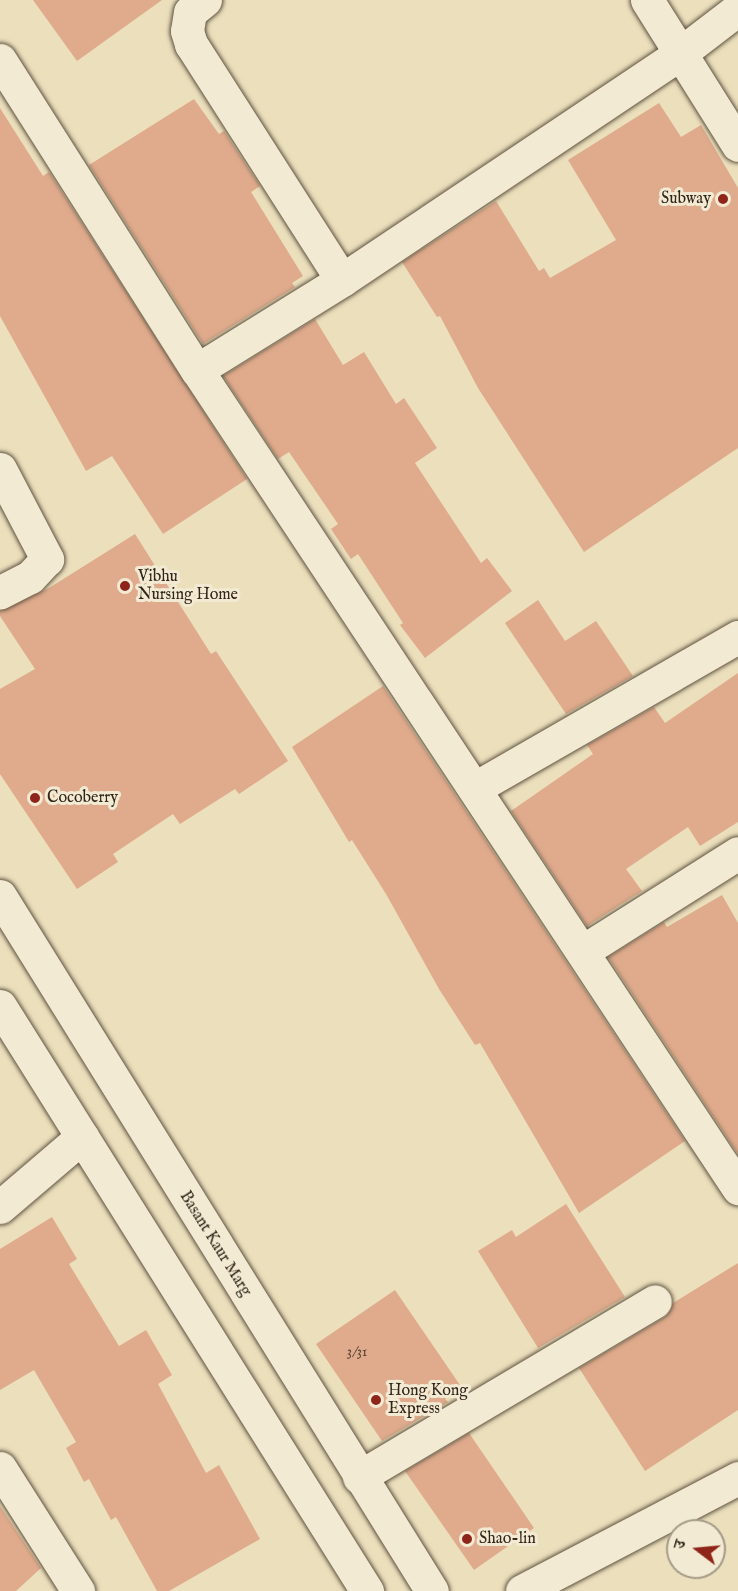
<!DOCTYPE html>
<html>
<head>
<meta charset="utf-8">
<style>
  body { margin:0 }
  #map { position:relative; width:738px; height:1591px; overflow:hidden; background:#ebdfbc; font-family:"IM FELL English","Noto Serif Devanagari",serif }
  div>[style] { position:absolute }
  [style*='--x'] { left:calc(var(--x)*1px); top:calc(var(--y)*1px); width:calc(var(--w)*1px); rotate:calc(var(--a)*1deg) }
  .building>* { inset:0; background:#dfab8c }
  .roads { filter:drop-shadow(0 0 2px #605341) drop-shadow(0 0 2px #605341) }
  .street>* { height:33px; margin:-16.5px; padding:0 16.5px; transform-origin:16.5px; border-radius:16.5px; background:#f2ead3 }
  .secondary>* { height:33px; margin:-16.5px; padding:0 16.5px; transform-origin:16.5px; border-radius:16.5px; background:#f2ead3 }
  .dots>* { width:16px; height:16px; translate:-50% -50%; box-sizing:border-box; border:3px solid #f2ead3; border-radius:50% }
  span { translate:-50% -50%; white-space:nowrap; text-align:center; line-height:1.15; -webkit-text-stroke:6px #f2ead3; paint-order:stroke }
  .number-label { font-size:14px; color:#5c4635 }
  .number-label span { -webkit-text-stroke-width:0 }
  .poi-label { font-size:16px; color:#312418 }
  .right { translate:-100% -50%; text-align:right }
  .left { translate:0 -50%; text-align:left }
  .street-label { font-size:16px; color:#312418 }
  .north { position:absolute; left:666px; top:1519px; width:60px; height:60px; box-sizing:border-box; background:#f2ead3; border:2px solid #a59b88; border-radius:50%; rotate:286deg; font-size:16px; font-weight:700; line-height:24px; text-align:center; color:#312418 }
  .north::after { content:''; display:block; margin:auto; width:21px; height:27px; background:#8f2418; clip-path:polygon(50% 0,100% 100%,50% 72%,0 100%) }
</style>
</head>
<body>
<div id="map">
  <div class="building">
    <div style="clip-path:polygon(33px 0,162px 0,77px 61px)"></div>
    <div style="clip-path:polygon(194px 99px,219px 134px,224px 131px,260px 186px,251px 192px,303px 276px,292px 283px,295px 287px,203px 344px,89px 165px)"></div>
    <div style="clip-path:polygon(659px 103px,681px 137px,701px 125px,738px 188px,738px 448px,584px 552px,478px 388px,440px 316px,437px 317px,402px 262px,496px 201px,539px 271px,544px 268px,550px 278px,616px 240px,568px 160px)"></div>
    <div style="clip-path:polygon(0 108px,43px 176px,49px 172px,247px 479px,163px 534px,112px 456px,86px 471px,0 316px)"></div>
    <div style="clip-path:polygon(315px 319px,343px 365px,364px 352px,396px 404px,404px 398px,437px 448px,415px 463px,481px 563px,487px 558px,512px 591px,425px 658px,400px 625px,403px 623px,358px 554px,351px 559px,331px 529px,338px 524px,289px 452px,278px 459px,223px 376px)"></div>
    <div style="clip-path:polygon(135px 534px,211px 654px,216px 651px,288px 761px,239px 794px,235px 789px,180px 824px,173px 814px,113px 854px,118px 862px,77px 889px,0 774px,0 689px,35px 669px,0 616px,0 611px,49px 588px)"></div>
    <div style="clip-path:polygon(538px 600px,565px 641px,596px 621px,633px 676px,566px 714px,505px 623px)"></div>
    <div style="clip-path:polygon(738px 673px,738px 822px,700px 846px,688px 827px,626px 869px,642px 891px,587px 926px,511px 811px,593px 754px,587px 745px,654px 707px,665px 723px)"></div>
    <div style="clip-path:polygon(383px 686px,685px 1141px,579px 1213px,480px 1043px,475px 1045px,439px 989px,386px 894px,352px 840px,349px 842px,292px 747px)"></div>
    <div style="clip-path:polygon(722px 895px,738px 923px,738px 1154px,608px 957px,664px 922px,667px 927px)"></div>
    <div style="clip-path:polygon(566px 1204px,625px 1297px,538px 1348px,478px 1251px,512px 1230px,516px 1237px)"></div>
    <div style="clip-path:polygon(52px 1217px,77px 1259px,69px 1264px,119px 1346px,146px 1330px,172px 1375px,158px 1384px,206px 1473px,219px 1465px,260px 1539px,169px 1591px,157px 1591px,116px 1517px,111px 1520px,89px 1479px,84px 1482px,66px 1448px,76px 1442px,34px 1370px,0 1390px,0 1249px)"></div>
    <div style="clip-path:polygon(738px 1263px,738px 1410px,645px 1471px,579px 1368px,665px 1317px,673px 1303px)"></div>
    <div style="clip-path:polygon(395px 1290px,462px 1388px,445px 1399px,448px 1402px,382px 1441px,316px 1344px)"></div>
    <div style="clip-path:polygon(469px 1433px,534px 1528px,474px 1570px,405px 1471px)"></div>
    <div style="clip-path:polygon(0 1506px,41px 1568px,16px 1591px,0 1591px)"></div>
  </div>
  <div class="roads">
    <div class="street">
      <div style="--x:205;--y:0;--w:19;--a:141"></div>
      <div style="--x:190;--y:12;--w:19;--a:99"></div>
      <div style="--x:187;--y:31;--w:14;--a:73"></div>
      <div style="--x:191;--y:44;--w:280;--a:57.4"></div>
      <div style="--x:342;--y:280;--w:409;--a:-33.8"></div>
      <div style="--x:682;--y:52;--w:71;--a:-37.5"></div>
      <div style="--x:647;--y:0;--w:171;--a:57.9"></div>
      <div style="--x:0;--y:60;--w:367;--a:57.6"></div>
      <div style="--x:197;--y:370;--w:171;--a:-31.8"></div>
      <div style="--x:197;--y:370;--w:981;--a:56.52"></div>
      <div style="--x:0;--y:469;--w:102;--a:62.4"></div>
      <div style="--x:47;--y:559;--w:25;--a:133"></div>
      <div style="--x:30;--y:577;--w:34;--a:153"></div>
      <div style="--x:475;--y:788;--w:303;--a:-29.9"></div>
      <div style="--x:583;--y:951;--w:183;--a:-32.3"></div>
      <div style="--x:0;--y:1207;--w:108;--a:-40.5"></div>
      <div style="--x:0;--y:1468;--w:146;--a:57.6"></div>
      <div style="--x:359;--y:1477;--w:344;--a:-30.7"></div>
      <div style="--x:522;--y:1591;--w:244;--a:-27.6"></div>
    </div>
    <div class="secondary">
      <div style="--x:0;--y:896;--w:818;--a:58.14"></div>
      <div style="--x:0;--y:1006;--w:691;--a:57.9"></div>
    </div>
  </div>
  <div class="dots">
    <div style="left:723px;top:199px;background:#8f2418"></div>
    <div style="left:125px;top:586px;background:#8f2418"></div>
    <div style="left:35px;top:798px;background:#8f2418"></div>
    <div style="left:376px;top:1400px;background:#8f2418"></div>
    <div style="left:467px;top:1539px;background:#8f2418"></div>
  </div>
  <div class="number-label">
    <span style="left:357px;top:1352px">3/31</span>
  </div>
  <div class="poi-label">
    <span class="right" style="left:711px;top:199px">Subway</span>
    <span class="left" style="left:138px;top:586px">Vibhu<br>Nursing Home</span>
    <span class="left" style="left:47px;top:798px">Cocoberry</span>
    <span class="left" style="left:388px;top:1400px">Hong Kong<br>Express</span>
    <span class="left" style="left:479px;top:1539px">Shao-lin</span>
  </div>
  <div class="street-label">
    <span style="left:215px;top:1244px;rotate:58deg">Basant Kaur Marg</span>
  </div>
  <div class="north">उ</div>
</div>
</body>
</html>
